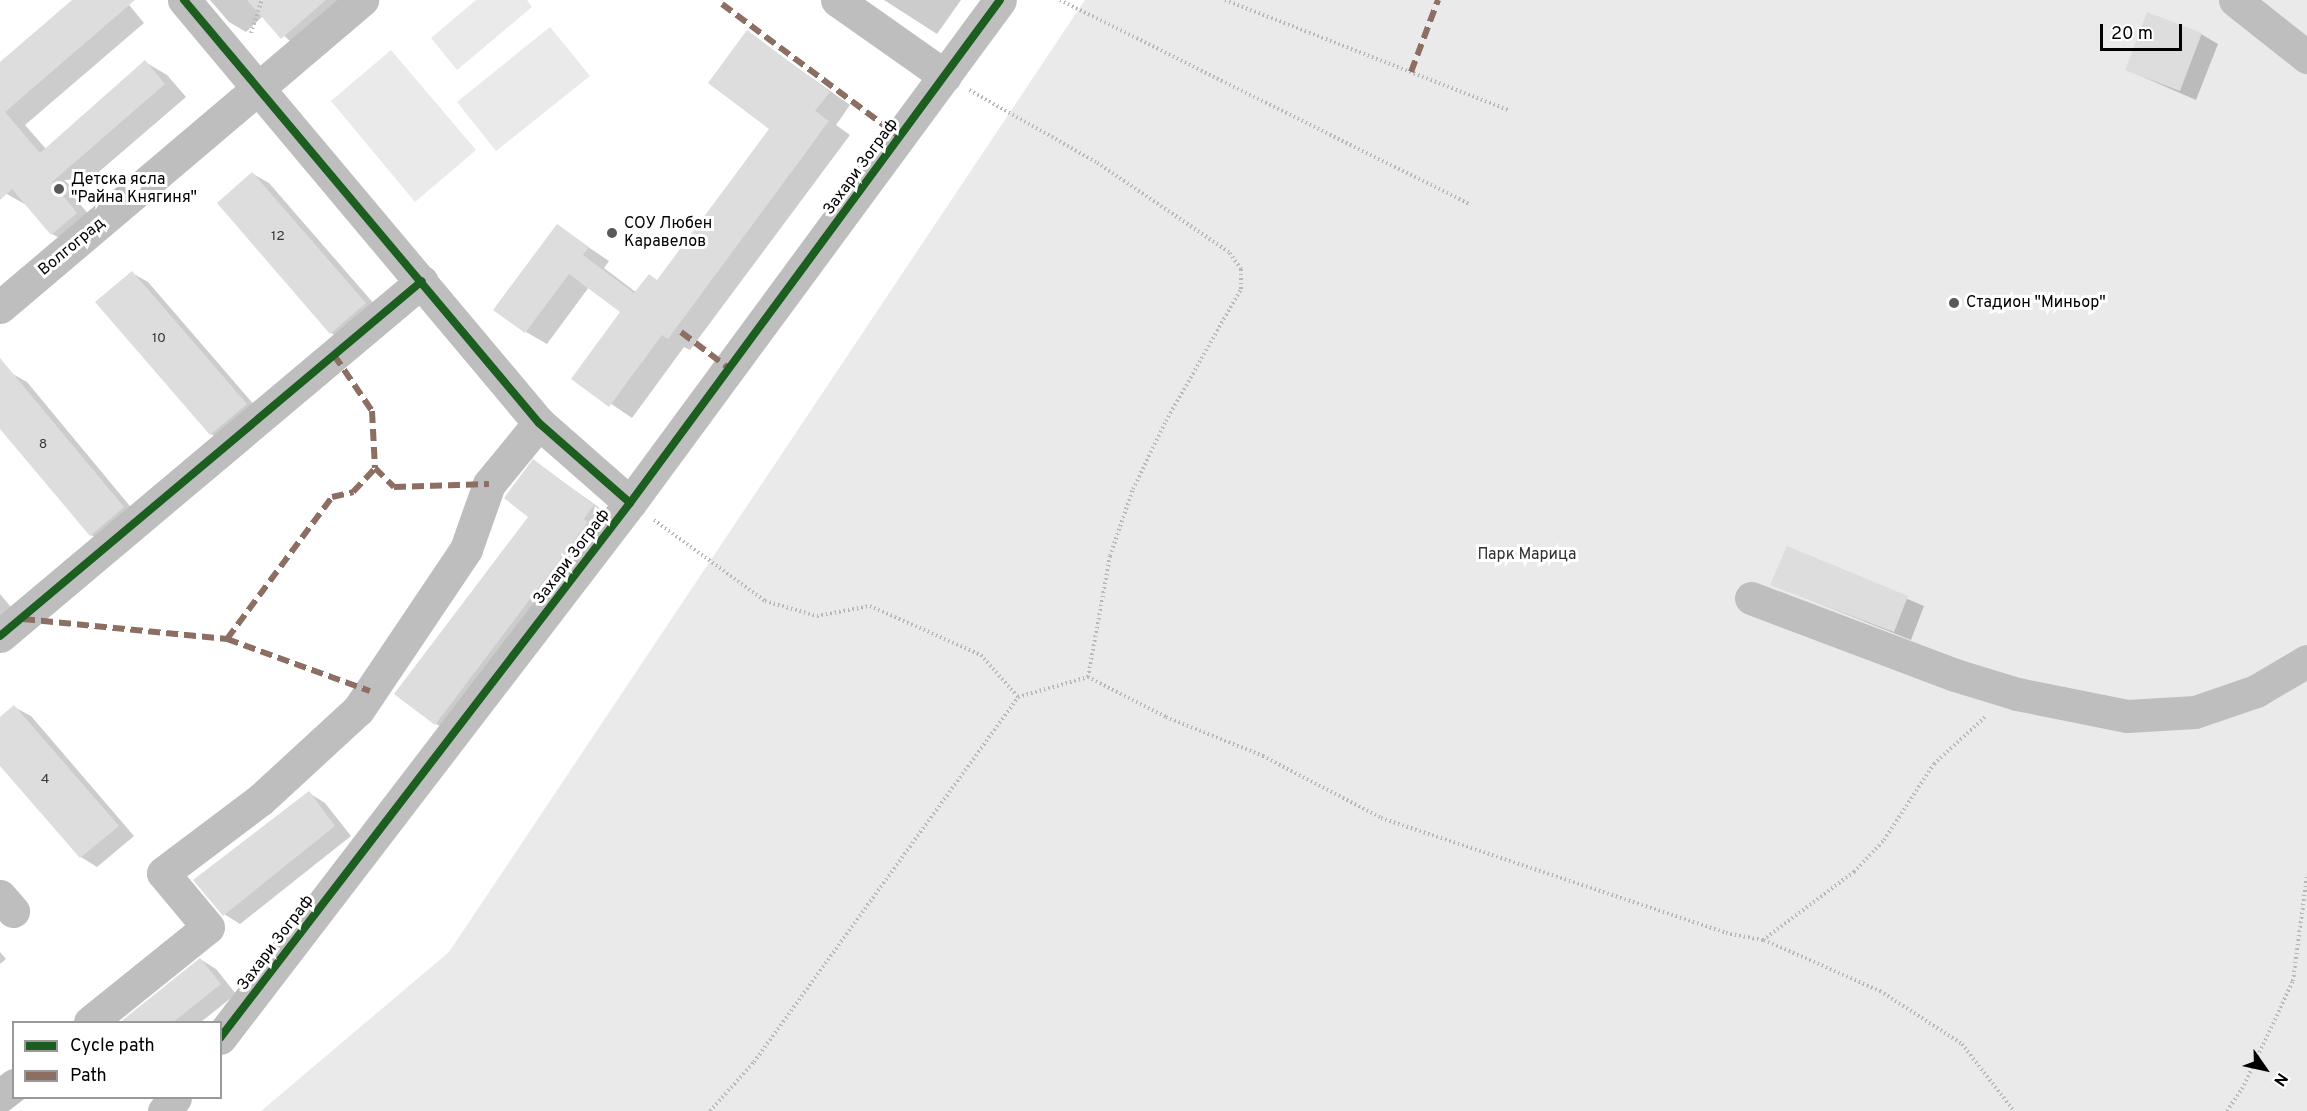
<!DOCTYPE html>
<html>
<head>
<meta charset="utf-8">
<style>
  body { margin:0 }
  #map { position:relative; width:2307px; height:1111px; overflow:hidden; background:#fff; font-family:Overpass,sans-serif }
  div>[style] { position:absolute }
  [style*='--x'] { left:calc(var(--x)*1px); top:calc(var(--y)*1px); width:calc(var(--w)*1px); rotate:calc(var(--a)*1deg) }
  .green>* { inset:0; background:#eaeaea }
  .shadow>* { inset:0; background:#0003 }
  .building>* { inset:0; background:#ddd }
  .path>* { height:4px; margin-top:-2px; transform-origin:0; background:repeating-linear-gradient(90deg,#b8b8b8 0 1.5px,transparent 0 4.5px) }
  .minor>* { height:33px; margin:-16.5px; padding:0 16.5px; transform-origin:16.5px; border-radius:16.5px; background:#bebebe }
  .quiet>* { height:6px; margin-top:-3px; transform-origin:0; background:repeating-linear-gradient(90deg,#8d6e63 0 12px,transparent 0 18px) }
  .cycleway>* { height:8px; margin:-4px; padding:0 4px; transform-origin:4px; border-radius:4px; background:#1b5e20 }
  .dots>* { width:16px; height:16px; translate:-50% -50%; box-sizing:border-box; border:3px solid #fff; border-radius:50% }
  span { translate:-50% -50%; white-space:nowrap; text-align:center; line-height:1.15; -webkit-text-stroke:6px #fff; paint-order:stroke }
  .number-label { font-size:14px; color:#373737 }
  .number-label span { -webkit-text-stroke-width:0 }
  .street-label { font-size:16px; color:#000 }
  .poi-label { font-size:16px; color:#000 }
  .left { translate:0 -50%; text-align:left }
  .park-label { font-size:16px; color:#303030 }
  .legend { position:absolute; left:12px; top:1021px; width:210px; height:78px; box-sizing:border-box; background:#fff; border:2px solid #999; margin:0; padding:8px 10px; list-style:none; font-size:18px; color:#000 }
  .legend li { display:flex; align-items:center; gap:12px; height:30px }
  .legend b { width:30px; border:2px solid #999 }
  .north { position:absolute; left:2235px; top:1039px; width:60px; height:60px; -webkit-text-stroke:4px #fff; paint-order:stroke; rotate:124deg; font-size:16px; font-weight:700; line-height:24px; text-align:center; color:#000 }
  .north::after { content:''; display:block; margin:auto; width:21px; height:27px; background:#000; clip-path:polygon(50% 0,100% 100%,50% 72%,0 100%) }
  .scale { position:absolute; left:2100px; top:24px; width:82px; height:27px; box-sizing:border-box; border:3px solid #000; border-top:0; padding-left:8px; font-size:18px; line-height:21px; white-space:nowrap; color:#000; -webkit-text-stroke:4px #fff; paint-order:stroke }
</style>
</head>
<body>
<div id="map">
  <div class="green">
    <div style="clip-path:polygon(476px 0,527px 0,532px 7px,457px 70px,431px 38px)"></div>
    <div style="clip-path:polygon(1085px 0,2307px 0,2307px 1111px,261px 1111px,449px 952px)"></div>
    <div style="clip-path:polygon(550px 27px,590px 76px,496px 151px,457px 102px)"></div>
    <div style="clip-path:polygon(391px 50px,476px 150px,415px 202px,331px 101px)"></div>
  </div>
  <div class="shadow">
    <div style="clip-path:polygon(75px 0,125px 0,144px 23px,25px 125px,46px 149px,145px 62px,167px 75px,186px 97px,72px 195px,98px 225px,74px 246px,52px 234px,28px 206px,0 190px,0 64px)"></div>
    <div style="clip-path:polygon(210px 0,343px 0,293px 44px,263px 16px,246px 32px,229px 22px)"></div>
    <div style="clip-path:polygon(884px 0,961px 0,937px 34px)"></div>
    <div style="clip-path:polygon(747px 32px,850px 105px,836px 125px,850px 135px,690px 350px,684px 347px,632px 418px,573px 378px,622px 312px,589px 287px,547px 344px,526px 332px,557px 226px,609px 261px,604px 268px,637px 293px,658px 281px,772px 129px)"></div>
    <div style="clip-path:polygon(2201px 34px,2218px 44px,2196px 100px,2127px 70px)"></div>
    <div style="clip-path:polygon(253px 174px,269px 183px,382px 313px,347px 342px,331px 333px)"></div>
    <div style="clip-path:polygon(132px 273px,148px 282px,262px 414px,227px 443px,211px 434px)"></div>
    <div style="clip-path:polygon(11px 373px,27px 382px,139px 517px,107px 544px,91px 535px,0 427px,0 382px)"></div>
    <div style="clip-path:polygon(534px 461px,615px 519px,457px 736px,436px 724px,530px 516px)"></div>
    <div style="clip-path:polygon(1787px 548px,1924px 606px,1911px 640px,1772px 585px)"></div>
    <div style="clip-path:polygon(0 594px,20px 618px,0 642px)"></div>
    <div style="clip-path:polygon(14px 707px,31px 716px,134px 836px,97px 867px,81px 857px,0 764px,0 719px)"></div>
    <div style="clip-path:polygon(309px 793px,325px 803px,351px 836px,240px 924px,224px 914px)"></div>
    <div style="clip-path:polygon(0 952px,6px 959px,0 964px)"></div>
    <div style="clip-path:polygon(200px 959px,216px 969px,236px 994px,201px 1022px,122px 1022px)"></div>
  </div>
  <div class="building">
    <div style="clip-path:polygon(72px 0,135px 0,5px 112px,40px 153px,145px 60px,165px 84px,52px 182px,77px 213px,51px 235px,12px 189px,0 200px,0 62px)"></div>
    <div style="clip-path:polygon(247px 0,326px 0,281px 39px)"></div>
    <div style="clip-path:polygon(2147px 12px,2202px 33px,2180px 91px,2125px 70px)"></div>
    <div style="clip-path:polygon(747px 30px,830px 92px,815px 111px,829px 121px,668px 339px,662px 335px,609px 407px,571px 379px,620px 312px,569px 274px,525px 333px,493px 310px,557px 224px,589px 247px,583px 255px,634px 293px,649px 274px,657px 280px,769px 129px,708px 83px)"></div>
    <div style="clip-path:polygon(252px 172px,366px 303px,330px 334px,217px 203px)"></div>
    <div style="clip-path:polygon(132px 271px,247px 404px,210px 435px,95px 302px)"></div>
    <div style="clip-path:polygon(0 358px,124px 507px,90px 536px,0 429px)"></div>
    <div style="clip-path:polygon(533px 459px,594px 505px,584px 519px,588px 522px,435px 725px,394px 694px,528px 517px,504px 498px)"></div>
    <div style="clip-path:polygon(1787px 546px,1908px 596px,1894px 632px,1770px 585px)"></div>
    <div style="clip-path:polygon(14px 705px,119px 826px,80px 858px,0 766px,0 717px)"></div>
    <div style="clip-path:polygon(309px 791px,335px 826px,223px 916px,193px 880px)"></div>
    <div style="clip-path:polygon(200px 958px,221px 984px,172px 1023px,119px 1023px)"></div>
  </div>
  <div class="path">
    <div style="--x:1060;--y:0;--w:459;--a:26.5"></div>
    <div style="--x:1225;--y:0;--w:305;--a:21.2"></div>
    <div style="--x:251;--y:33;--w:35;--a:-72"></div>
    <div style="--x:654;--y:520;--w:137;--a:36.1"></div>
    <div style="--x:765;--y:601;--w:54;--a:16.1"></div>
    <div style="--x:817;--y:616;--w:54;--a:-10.7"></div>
    <div style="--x:870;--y:606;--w:121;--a:23.8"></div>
    <div style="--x:981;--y:655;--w:56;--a:48.6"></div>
    <div style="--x:1088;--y:677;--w:88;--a:27.1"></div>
    <div style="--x:1166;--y:717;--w:105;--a:21.9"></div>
    <div style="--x:1263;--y:756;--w:133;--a:27.7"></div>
    <div style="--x:1381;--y:818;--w:364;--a:18.4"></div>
    <div style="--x:1726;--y:933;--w:38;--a:11"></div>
    <div style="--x:1763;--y:940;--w:114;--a:-36.8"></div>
    <div style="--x:1854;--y:872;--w:44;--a:-46.8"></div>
    <div style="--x:1884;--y:840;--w:91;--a:-56.7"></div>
    <div style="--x:1934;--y:764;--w:71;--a:-42.7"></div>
    <div style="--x:1764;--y:940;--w:127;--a:23.7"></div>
    <div style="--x:1880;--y:991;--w:98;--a:32.9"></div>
    <div style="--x:1962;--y:1044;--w:85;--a:52.2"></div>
    <div style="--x:710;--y:1111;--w:66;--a:-48.1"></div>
    <div style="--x:754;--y:1062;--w:450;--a:-54.1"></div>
    <div style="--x:1018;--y:697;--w:73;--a:-15.9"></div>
    <div style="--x:1088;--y:677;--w:123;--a:-79.7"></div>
    <div style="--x:1110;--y:556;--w:71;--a:-71.1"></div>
    <div style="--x:1133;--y:489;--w:76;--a:-64.1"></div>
    <div style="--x:1166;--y:421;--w:152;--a:-60.4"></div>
    <div style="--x:1241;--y:289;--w:20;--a:-90"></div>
    <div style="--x:1241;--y:269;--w:21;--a:-125"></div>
    <div style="--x:1229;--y:252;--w:161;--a:-145.9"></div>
    <div style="--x:1096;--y:162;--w:146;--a:-150.4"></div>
    <div style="--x:2227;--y:1111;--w:27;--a:-56"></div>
    <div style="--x:2242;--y:1089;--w:119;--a:-64.7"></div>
    <div style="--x:2293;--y:981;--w:107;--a:-82.5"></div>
  </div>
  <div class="minor">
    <div style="--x:184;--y:0;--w:552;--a:50"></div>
    <div style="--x:539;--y:423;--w:121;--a:41.3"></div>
    <div style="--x:837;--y:0;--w:132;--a:35.1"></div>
    <div style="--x:2235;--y:0;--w:92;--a:38.4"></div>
    <div style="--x:0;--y:307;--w:475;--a:-40.3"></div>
    <div style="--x:1751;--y:598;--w:218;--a:20.7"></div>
    <div style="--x:1955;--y:675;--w:65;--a:17"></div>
    <div style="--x:2017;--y:694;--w:112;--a:11.3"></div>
    <div style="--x:2127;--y:716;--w:68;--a:-3.4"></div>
    <div style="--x:2195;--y:712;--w:65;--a:-19"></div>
    <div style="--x:2256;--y:691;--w:59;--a:-30.5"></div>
    <div style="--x:0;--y:636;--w:551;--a:-40.07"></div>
    <div style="--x:0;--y:896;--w:20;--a:49"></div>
    <div style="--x:90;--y:1022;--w:151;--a:-38.8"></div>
    <div style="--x:208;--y:927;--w:70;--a:-129.8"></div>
    <div style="--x:163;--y:873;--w:121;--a:-37"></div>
    <div style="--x:260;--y:800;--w:133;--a:-42.6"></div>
    <div style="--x:358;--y:710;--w:194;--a:-56.1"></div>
    <div style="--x:466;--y:549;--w:69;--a:-70.5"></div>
    <div style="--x:489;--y:484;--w:79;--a:-50.7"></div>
    <div style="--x:220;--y:1038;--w:674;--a:-52.54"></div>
    <div style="--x:630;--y:503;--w:624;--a:-53.66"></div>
    <div style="--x:0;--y:1096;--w:18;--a:-38"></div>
    <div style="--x:164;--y:1111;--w:17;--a:-50"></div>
  </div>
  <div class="quiet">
    <div style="--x:722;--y:4;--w:222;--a:36.8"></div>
    <div style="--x:1411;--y:72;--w:77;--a:-69.4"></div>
    <div style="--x:681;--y:332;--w:61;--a:37.1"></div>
    <div style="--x:334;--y:355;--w:68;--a:55.8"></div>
    <div style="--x:372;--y:411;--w:57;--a:87"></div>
    <div style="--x:375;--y:468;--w:27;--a:45"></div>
    <div style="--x:394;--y:487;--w:95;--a:-1.8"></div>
    <div style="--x:23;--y:619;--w:205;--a:5.6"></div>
    <div style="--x:227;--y:639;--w:152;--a:20"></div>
    <div style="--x:227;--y:639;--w:177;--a:-53.5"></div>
    <div style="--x:332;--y:497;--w:22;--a:-13"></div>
    <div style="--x:353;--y:492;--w:33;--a:-47"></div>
  </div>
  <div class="cycleway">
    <div style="--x:184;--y:0;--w:552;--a:50"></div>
    <div style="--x:539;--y:423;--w:121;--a:41.3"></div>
    <div style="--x:0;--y:636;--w:551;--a:-40.07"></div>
    <div style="--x:220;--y:1038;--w:674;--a:-52.54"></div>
    <div style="--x:630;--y:503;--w:624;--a:-53.66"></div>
  </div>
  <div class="dots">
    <div style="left:59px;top:189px;background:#595959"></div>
    <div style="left:612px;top:233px;background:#595959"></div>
    <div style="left:1954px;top:303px;background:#595959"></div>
  </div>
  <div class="number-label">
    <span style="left:278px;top:237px">12</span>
    <span style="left:159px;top:339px">10</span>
    <span style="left:43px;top:445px">8</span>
    <span style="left:45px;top:780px">4</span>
  </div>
  <div class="street-label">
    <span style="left:861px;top:167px;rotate:-54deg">Захари Зограф</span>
    <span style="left:72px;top:247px;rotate:-40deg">Волгоград</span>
    <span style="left:572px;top:557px;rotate:-53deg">Захари Зограф</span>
    <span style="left:276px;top:943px;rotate:-53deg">Захари Зограф</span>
  </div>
  <div class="poi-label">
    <span class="left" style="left:71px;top:189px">Детска ясла<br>"Райна Княгиня"</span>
    <span class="left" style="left:624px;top:233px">СОУ Любен<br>Каравелов</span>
    <span class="left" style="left:1966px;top:303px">Стадион "Миньор"</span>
  </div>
  <div class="park-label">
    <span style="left:1527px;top:555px">Парк Марица</span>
  </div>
  <ul class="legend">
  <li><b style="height:8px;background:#1b5e20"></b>Cycle path</li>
  <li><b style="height:8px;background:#8d6e63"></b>Path</li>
  </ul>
  <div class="north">N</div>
  <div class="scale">20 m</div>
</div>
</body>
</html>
